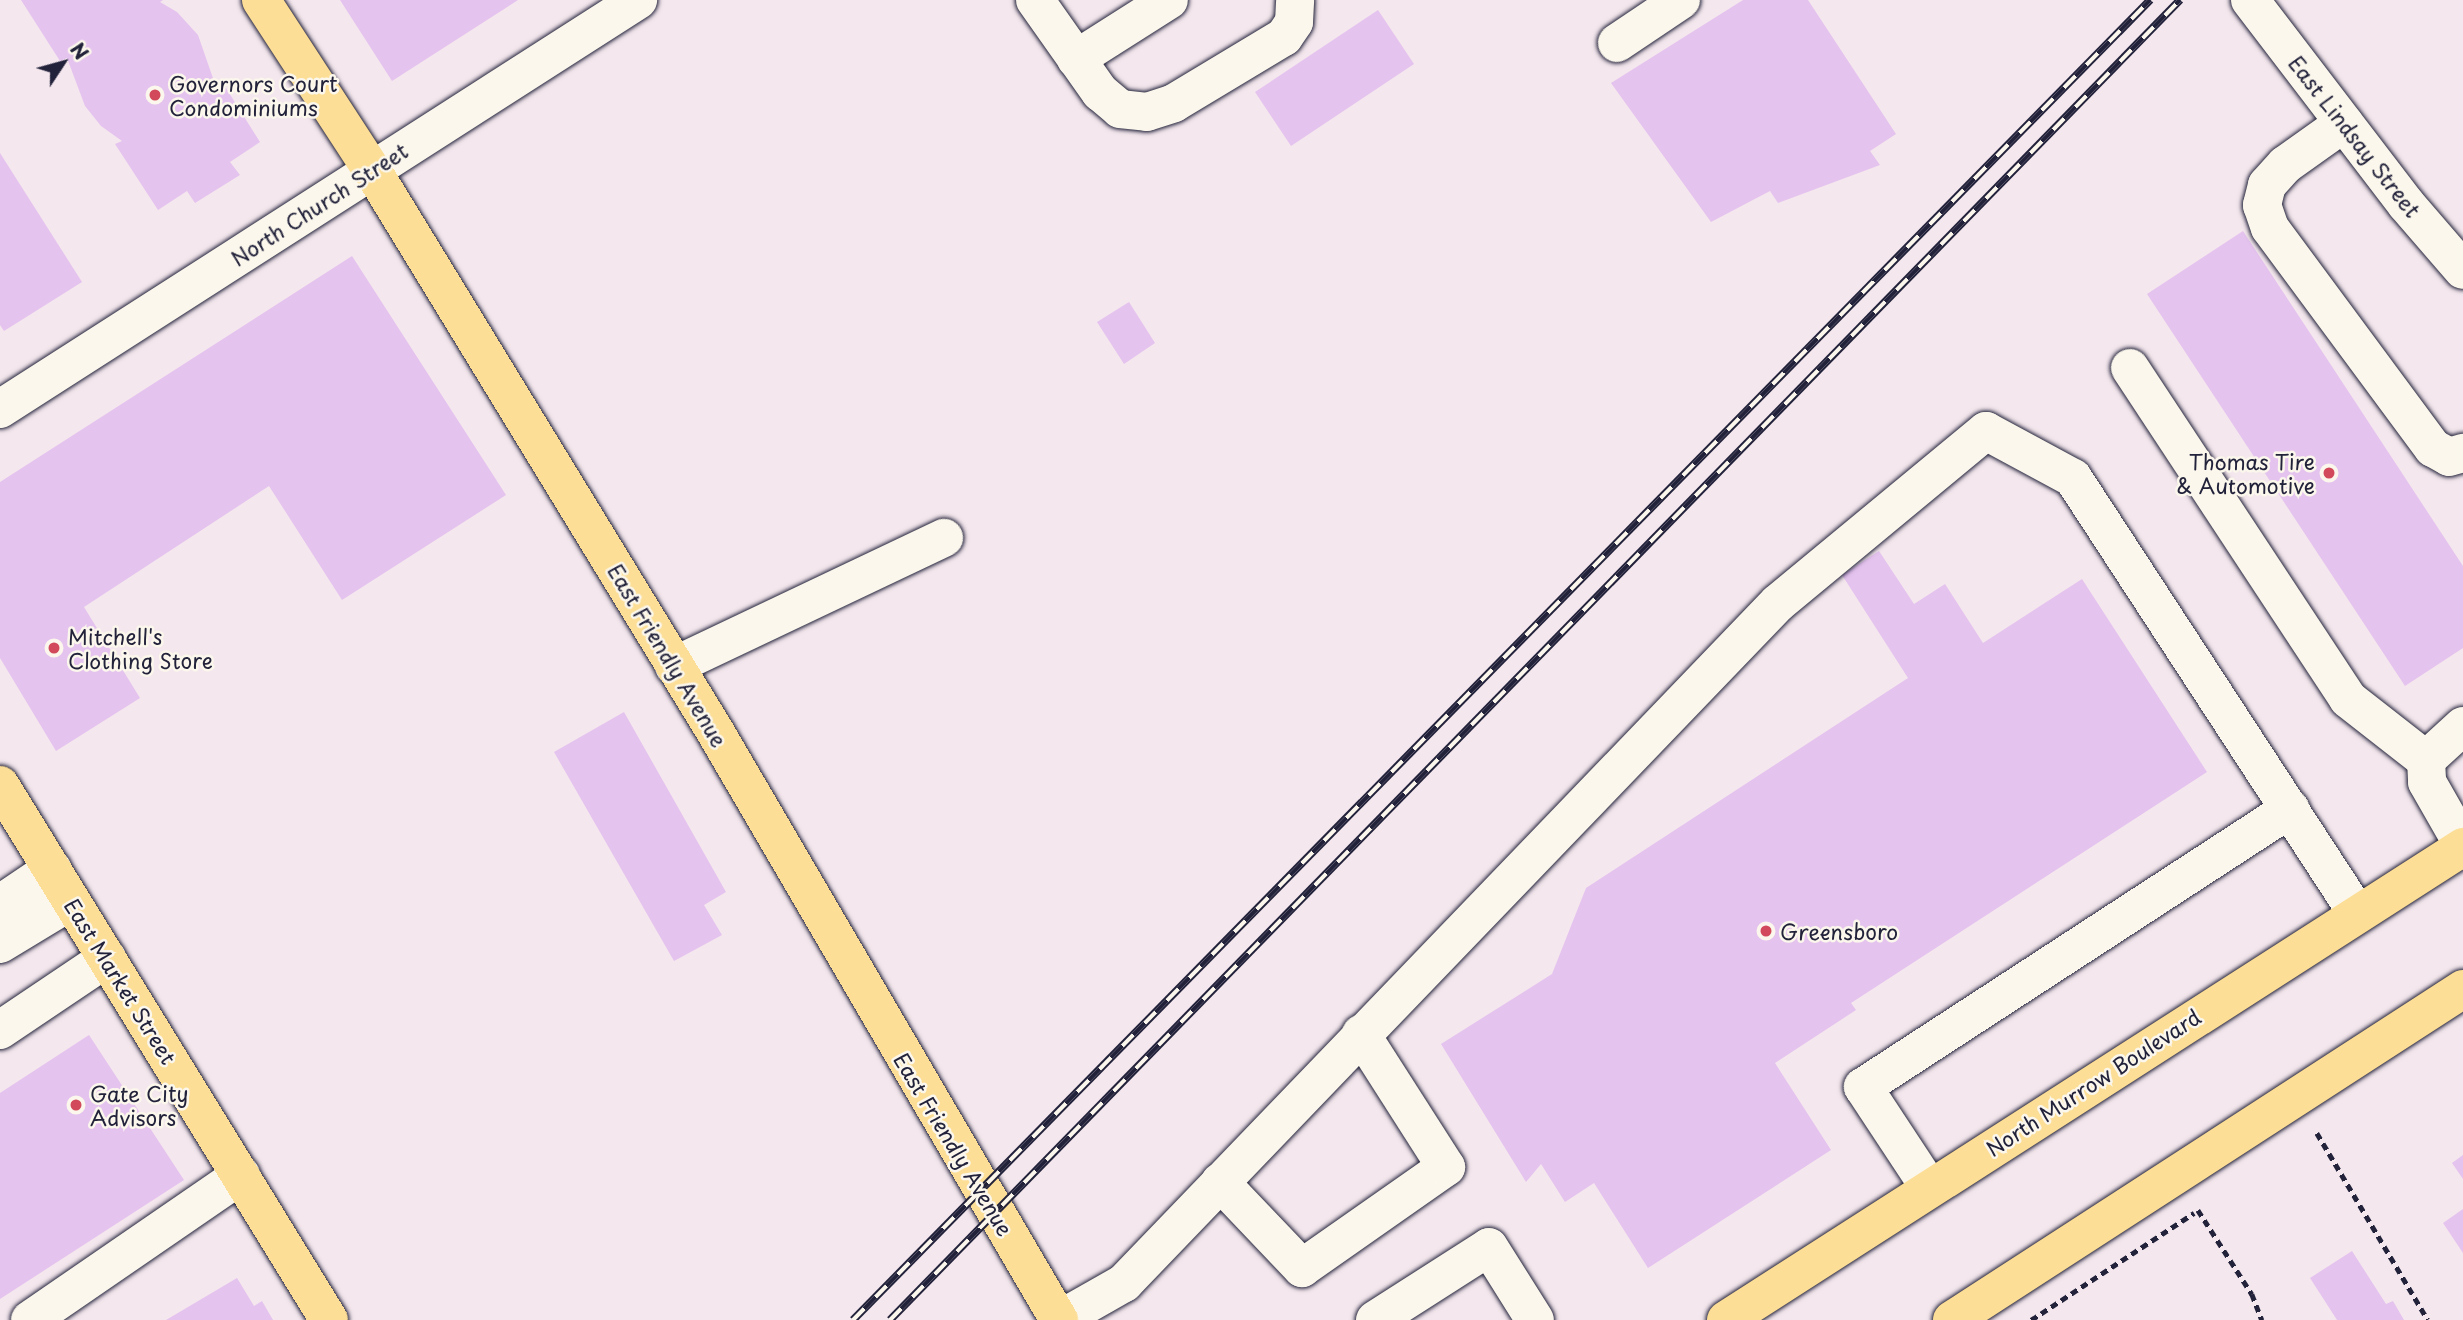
<!DOCTYPE html>
<html>
<head>
<meta charset="utf-8">
<style>
  body { margin:0 }
  #map { position:relative; width:2463px; height:1320px; overflow:hidden; background:#f4e7ed; font-family:"Playpen Sans",sans-serif }
  div>[style] { position:absolute }
  [style*='--x'] { left:calc(var(--x)*1px); top:calc(var(--y)*1px); width:calc(var(--w)*1px); rotate:calc(var(--a)*1deg) }
  .building>* { inset:0; background:#e5c3ef }
  .path>* { height:4.5px; margin-top:-2.25px; transform-origin:0; background:repeating-linear-gradient(90deg,#22223b 0 7px,transparent 0 12px) }
  .roads { filter:drop-shadow(0 0 2px #22223b) drop-shadow(0 0 2px #22223b) }
  .minor>* { height:38px; margin:-19px; padding:0 19px; transform-origin:19px; border-radius:19px; background:#fbf7ec }
  .major>* { height:38px; margin:-19px; padding:0 19px; transform-origin:19px; border-radius:19px; background:#fcde96 }
  .rail>* { height:8px; margin-top:-4px; transform-origin:0; background:repeating-linear-gradient(90deg,#fbf7ec 0 16px,#22223b 0 32px); box-sizing:border-box; border-block:2px solid #22223b }
  .dots>* { width:19px; height:19px; translate:-50% -50%; box-sizing:border-box; border:4px solid #fbf7ec; border-radius:50% }
  span { translate:-50% -50%; white-space:nowrap; text-align:center; line-height:1.15; -webkit-text-stroke:5px #fbf7ec; paint-order:stroke }
  .poi-label { font-size:21px; color:#22223b }
  .left { translate:0 -50%; text-align:left }
  .right { translate:-100% -50%; text-align:right }
  .street-label { font-size:21px; color:#22223b }
  .north { position:absolute; left:28px; top:28px; width:70px; height:70px; -webkit-text-stroke:5px #fbf7ec; paint-order:stroke; rotate:54deg; font-size:19px; font-weight:700; line-height:28px; text-align:center; color:#22223b }
  .north::after { content:''; display:block; margin:auto; width:24px; height:32px; background:#22223b; clip-path:polygon(50% 0,100% 100%,50% 72%,0 100%) }
</style>
</head>
<body>
<div id="map">
  <div class="building">
    <div style="clip-path:polygon(21px 0,163px 0,160px 2px,177px 12px,198px 35px,215px 84px,221px 80px,260px 142px,230px 162px,240px 175px,195px 203px,187px 191px,158px 210px,115px 144px,122px 141px,101px 126px,85px 106px,67px 58px,60px 61px)"></div>
    <div style="clip-path:polygon(340px 0,518px 0,392px 81px)"></div>
    <div style="clip-path:polygon(1743px 0,1808px 0,1896px 134px,1870px 151px,1880px 165px,1778px 203px,1770px 191px,1711px 222px,1611px 83px)"></div>
    <div style="clip-path:polygon(1378px 10px,1414px 64px,1291px 146px,1255px 92px)"></div>
    <div style="clip-path:polygon(0 153px,82px 282px,4px 331px,0 325px)"></div>
    <div style="clip-path:polygon(2243px 231px,2463px 566px,2463px 648px,2405px 686px,2147px 294px)"></div>
    <div style="clip-path:polygon(352px 256px,506px 495px,342px 600px,269px 486px,84px 607px,140px 698px,56px 751px,0 658px,0 482px)"></div>
    <div style="clip-path:polygon(1129px 302px,1155px 343px,1124px 364px,1097px 322px)"></div>
    <div style="clip-path:polygon(1879px 551px,1914px 604px,1945px 584px,1983px 643px,2082px 579px,2207px 772px,1851px 1003px,1856px 1010px,1775px 1063px,1831px 1150px,1648px 1268px,1594px 1183px,1565px 1202px,1541px 1164px,1526px 1182px,1441px 1044px,1552px 974px,1586px 888px,1908px 678px,1842px 575px)"></div>
    <div style="clip-path:polygon(624px 712px,726px 892px,704px 905px,722px 935px,674px 961px,554px 752px)"></div>
    <div style="clip-path:polygon(89px 1035px,184px 1180px,0 1299px,0 1093px)"></div>
    <div style="clip-path:polygon(2463px 1155px,2463px 1179px,2452px 1163px)"></div>
    <div style="clip-path:polygon(2463px 1209px,2463px 1253px,2443px 1223px)"></div>
    <div style="clip-path:polygon(2352px 1251px,2386px 1304px,2393px 1301px,2404px 1320px,2337px 1320px,2310px 1278px)"></div>
    <div style="clip-path:polygon(237px 1278px,254px 1306px,262px 1301px,273px 1320px,166px 1320px)"></div>
  </div>
  <div class="path">
    <div style="--x:2317;--y:1133;--w:217;--a:59.3"></div>
    <div style="--x:2198;--y:1210;--w:100;--a:57.3"></div>
    <div style="--x:2252;--y:1294;--w:28;--a:69"></div>
    <div style="--x:2031;--y:1320;--w:195;--a:-33.3"></div>
  </div>
  <div class="roads">
    <div class="minor">
      <div style="--x:1035;--y:0;--w:113;--a:54.8"></div>
      <div style="--x:1100;--y:92;--w:26;--a:40"></div>
      <div style="--x:1120;--y:109;--w:27;--a:6"></div>
      <div style="--x:1147;--y:112;--w:28;--a:-18"></div>
      <div style="--x:1174;--y:103;--w:128;--a:-31"></div>
      <div style="--x:1284;--y:37;--w:18;--a:-56"></div>
      <div style="--x:1294;--y:22;--w:22;--a:-87"></div>
      <div style="--x:2250;--y:0;--w:257;--a:52.6"></div>
      <div style="--x:2406;--y:204;--w:87;--a:49.2"></div>
      <div style="--x:1617;--y:43;--w:77;--a:-33.9"></div>
      <div style="--x:1076;--y:59;--w:110;--a:-32.4"></div>
      <div style="--x:2344;--y:123;--w:72;--a:144.6"></div>
      <div style="--x:2285;--y:165;--w:27;--a:132"></div>
      <div style="--x:2267;--y:185;--w:21;--a:104"></div>
      <div style="--x:2262;--y:205;--w:24;--a:71"></div>
      <div style="--x:2270;--y:228;--w:274;--a:53.5"></div>
      <div style="--x:2433;--y:448;--w:18;--a:29"></div>
      <div style="--x:2449;--y:457;--w:15;--a:-16"></div>
      <div style="--x:2130;--y:368;--w:396;--a:56.6"></div>
      <div style="--x:2348;--y:699;--w:99;--a:38"></div>
      <div style="--x:0;--y:409;--w:758;--a:-32.66"></div>
      <div style="--x:674;--y:666;--w:299;--a:-25.4"></div>
      <div style="--x:2463;--y:726;--w:50;--a:137.4"></div>
      <div style="--x:2426;--y:760;--w:22;--a:87"></div>
      <div style="--x:2427;--y:782;--w:73;--a:60.3"></div>
      <div style="--x:0;--y:904;--w:63;--a:-33.9"></div>
      <div style="--x:0;--y:944;--w:83;--a:-31.2"></div>
      <div style="--x:0;--y:1030;--w:129;--a:-33.9"></div>
      <div style="--x:1220;--y:1182;--w:119;--a:46.4"></div>
      <div style="--x:1302;--y:1268;--w:176;--a:-35"></div>
      <div style="--x:1446;--y:1167;--w:158;--a:-122.6"></div>
      <div style="--x:1929;--y:1187;--w:120;--a:-123.4"></div>
      <div style="--x:1863;--y:1087;--w:510;--a:-33.07"></div>
      <div style="--x:30;--y:1320;--w:256;--a:-34.5"></div>
      <div style="--x:1059;--y:1320;--w:75;--a:-29.6"></div>
      <div style="--x:1124;--y:1283;--w:943;--a:-46.12"></div>
      <div style="--x:1778;--y:603;--w:270;--a:-39.6"></div>
      <div style="--x:1986;--y:431;--w:99;--a:28.4"></div>
      <div style="--x:2073;--y:478;--w:520;--a:56.86"></div>
      <div style="--x:1375;--y:1320;--w:135;--a:-32.6"></div>
      <div style="--x:1489;--y:1247;--w:86;--a:57.8"></div>
    </div>
    <div class="major">
      <div style="--x:261;--y:0;--w:203;--a:56.9"></div>
      <div style="--x:372;--y:170;--w:660;--a:58.57"></div>
      <div style="--x:716;--y:733;--w:680;--a:59.7"></div>
      <div style="--x:0;--y:785;--w:628;--a:58.41"></div>
      <div style="--x:1726;--y:1320;--w:876;--a:-32.69"></div>
      <div style="--x:1952;--y:1320;--w:609;--a:-32.93"></div>
    </div>
  </div>
  <div class="rail">
    <div style="--x:853;--y:1320;--w:1851;--a:-45.5"></div>
    <div style="--x:890;--y:1320;--w:1846;--a:-45.66"></div>
  </div>
  <div class="dots">
    <div style="left:155px;top:95px;background:#d1495b"></div>
    <div style="left:2329px;top:473px;background:#d1495b"></div>
    <div style="left:54px;top:648px;background:#d1495b"></div>
    <div style="left:1766px;top:931px;background:#d1495b"></div>
    <div style="left:76px;top:1105px;background:#d1495b"></div>
  </div>
  <div class="poi-label">
    <span class="left" style="left:169px;top:95px">Governors Court<br>Condominiums</span>
    <span class="right" style="left:2315px;top:473px">Thomas Tire<br>&amp; Automotive</span>
    <span class="left" style="left:68px;top:648px">Mitchell's<br>Clothing Store</span>
    <span class="left" style="left:1780px;top:931px">Greensboro</span>
    <span class="left" style="left:90px;top:1105px">Gate City<br>Advisors</span>
  </div>
  <div class="street-label">
    <span style="left:2355px;top:136px;rotate:52deg">East Lindsay Street</span>
    <span style="left:319px;top:204px;rotate:-33deg">North Church Street</span>
    <span style="left:668px;top:655px;rotate:59deg">East Friendly Avenue</span>
    <span style="left:121px;top:981px;rotate:58deg">East Market Street</span>
    <span style="left:2093px;top:1082px;rotate:-33deg">North Murrow Boulevard</span>
    <span style="left:954px;top:1144px;rotate:59deg">East Friendly Avenue</span>
  </div>
  <div class="north">N</div>
</div>
</body>
</html>
